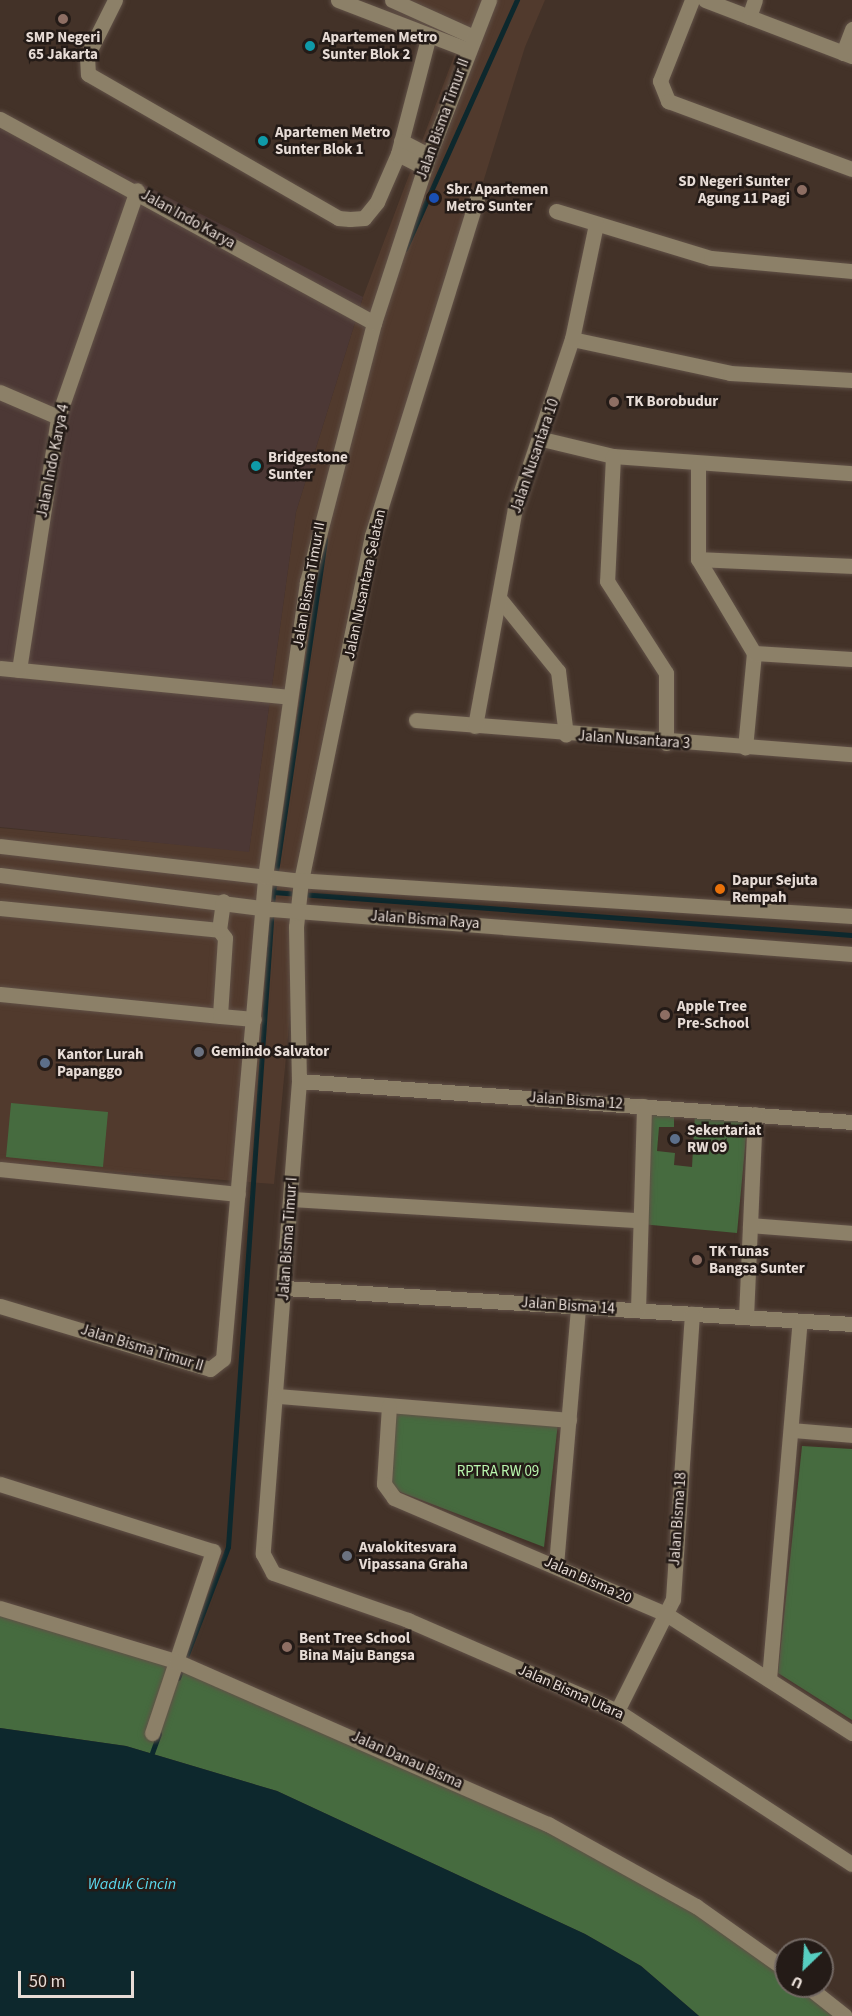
<!DOCTYPE html>
<html>
<head>
<meta charset="utf-8">
<style>
  body { margin:0 }
  #map { position:relative; width:852px; height:2016px; overflow:hidden; background:#433228; font-family:"Source Sans 3",sans-serif }
  div>[style] { position:absolute }
  [style*='--x'] { left:calc(var(--x)*1px); top:calc(var(--y)*1px); width:calc(var(--w)*1px); rotate:calc(var(--a)*1deg) }
  .built>* { inset:0; background:#513a2d }
  .industrial>* { inset:0; background:#4c3835 }
  .green>* { inset:0; background:#466b3f }
  .water>* { inset:0; background:#0d282d }
  .stream>* { height:4.5px; margin:-2.25px; padding:0 2.25px; transform-origin:2.25px; border-radius:2.25px; background:#0d282d }
  .roads { filter:drop-shadow(0 0 2px #615147) drop-shadow(0 0 2px #615147) }
  .minor>* { height:15px; margin:-7.5px; padding:0 7.5px; transform-origin:7.5px; border-radius:7.5px; background:#8c8068 }
  .dots>* { width:16px; height:16px; translate:-50% -50%; box-sizing:border-box; border:3px solid #241b17; border-radius:50% }
  span { translate:-50% -50%; white-space:nowrap; text-align:center; line-height:1.15; -webkit-text-stroke:5px #241b17; paint-order:stroke }
  .poi-label { font-size:15px; color:#e7dcd6; font-weight:700 }
  .left { translate:0 -50%; text-align:left }
  .right { translate:-100% -50%; text-align:right }
  .street-label { font-size:15px; color:#e7dcd6 }
  .park-label { font-size:15px; color:#baf7af }
  .water-label { font-size:16px; color:#5ad9ee; font-style:italic }
  .north { position:absolute; left:774px; top:1938px; width:60px; height:60px; box-sizing:border-box; background:#241b17; border:2px solid #726863; border-radius:50%; rotate:205deg; font-size:16px; font-weight:700; line-height:24px; text-align:center; color:#e7dcd6 }
  .north::after { content:''; display:block; margin:auto; width:21px; height:27px; background:#57cec1; clip-path:polygon(50% 0,100% 100%,50% 72%,0 100%) }
  .scale { position:absolute; left:18px; top:1971px; width:116px; height:27px; box-sizing:border-box; border:3px solid #e7dcd6; border-top:0; padding-left:8px; font-size:18px; line-height:21px; white-space:nowrap; color:#e7dcd6; -webkit-text-stroke:4px #241b17; paint-order:stroke }
</style>
</head>
<body>
<div id="map">
  <div class="built">
    <div style="clip-path:polygon(407px 0,545px 0,525px 47px,369px 550px,299px 919px,274px 1184px,0 1163px,0 828px,249px 851px,296px 512px,363px 297px,465px 27px)"></div>
  </div>
  <div class="industrial">
    <div style="clip-path:polygon(0 111px,363px 297px,296px 512px,249px 852px,0 827px)"></div>
  </div>
  <div class="green">
    <div style="clip-path:polygon(11px 1103px,108px 1112px,103px 1167px,6px 1157px)"></div>
    <div style="clip-path:polygon(646px 1111px,674px 1112px,674px 1127px,659px 1127px,657px 1151px,675px 1153px,674px 1165px,692px 1167px,695px 1113px,748px 1116px,737px 1233px,641px 1224px)"></div>
    <div style="clip-path:polygon(393px 1412px,558px 1423px,544px 1547px,390px 1488px)"></div>
    <div style="clip-path:polygon(802px 1446px,852px 1449px,852px 1720px,778px 1673px)"></div>
    <div style="clip-path:polygon(0 1608px,176px 1661px,633px 1868px,786px 1970px,786px 1986px,807px 1986px,844px 2016px,699px 2016px,641px 1966px,585px 1934px,277px 1791px,126px 1746px,0 1728px)"></div>
  </div>
  <div class="water">
    <div style="clip-path:polygon(0 1728px,126px 1746px,277px 1791px,585px 1934px,641px 1966px,699px 2016px,0 2016px)"></div>
  </div>
  <div class="stream">
    <div style="--x:405;--y:249;--w:273;--a:-65.8"></div>
    <div style="--x:273;--y:892;--w:581;--a:4.25"></div>
    <div style="--x:178;--y:1678;--w:140;--a:-69.1"></div>
    <div style="--x:228;--y:1547;--w:657;--a:-86.07"></div>
    <div style="--x:273;--y:892;--w:356;--a:-81.6"></div>
    <div style="--x:152;--y:1753;--w:20;--a:-70"></div>
  </div>
  <div class="roads">
    <div class="minor">
      <div style="--x:115;--y:0;--w:63;--a:116.6"></div>
      <div style="--x:87;--y:56;--w:18;--a:87"></div>
      <div style="--x:88;--y:74;--w:289;--a:29.9"></div>
      <div style="--x:338;--y:218;--w:12;--a:5"></div>
      <div style="--x:350;--y:219;--w:14;--a:-4"></div>
      <div style="--x:364;--y:218;--w:21;--a:-51"></div>
      <div style="--x:377;--y:202;--w:52;--a:-66.4"></div>
      <div style="--x:398;--y:154;--w:123;--a:-75.4"></div>
      <div style="--x:338;--y:0;--w:139;--a:21"></div>
      <div style="--x:392;--y:0;--w:90;--a:24.3"></div>
      <div style="--x:692;--y:0;--w:87;--a:111.6"></div>
      <div style="--x:660;--y:81;--w:22;--a:68"></div>
      <div style="--x:668;--y:101;--w:196;--a:20.3"></div>
      <div style="--x:705;--y:0;--w:157;--a:20.9"></div>
      <div style="--x:749;--y:17;--w:18;--a:-71"></div>
      <div style="--x:843;--y:53;--w:26;--a:-69"></div>
      <div style="--x:0;--y:119;--w:426;--a:28.6"></div>
      <div style="--x:401;--y:141;--w:31;--a:27"></div>
      <div style="--x:398;--y:154;--w:30;--a:27"></div>
      <div style="--x:478;--y:195;--w:356;--a:107.3"></div>
      <div style="--x:372;--y:535;--w:352;--a:101.6"></div>
      <div style="--x:301;--y:880;--w:47;--a:96.1"></div>
      <div style="--x:296;--y:927;--w:154;--a:88.9"></div>
      <div style="--x:299;--y:1081;--w:474;--a:94.4"></div>
      <div style="--x:263;--y:1554;--w:21;--a:62"></div>
      <div style="--x:273;--y:1573;--w:143;--a:19.2"></div>
      <div style="--x:408;--y:1620;--w:228;--a:23.5"></div>
      <div style="--x:617;--y:1711;--w:280;--a:33.1"></div>
      <div style="--x:556;--y:211;--w:162;--a:16.9"></div>
      <div style="--x:711;--y:258;--w:142;--a:5.3"></div>
      <div style="--x:572;--y:339;--w:162;--a:12.1"></div>
      <div style="--x:730;--y:373;--w:122;--a:3.3"></div>
      <div style="--x:0;--y:392;--w:63;--a:23.3"></div>
      <div style="--x:542;--y:439;--w:73;--a:13.5"></div>
      <div style="--x:613;--y:456;--w:240;--a:4.1"></div>
      <div style="--x:613;--y:456;--w:125;--a:92.7"></div>
      <div style="--x:607;--y:581;--w:109;--a:57.3"></div>
      <div style="--x:666;--y:673;--w:70;--a:90"></div>
      <div style="--x:698;--y:466;--w:93;--a:90"></div>
      <div style="--x:698;--y:559;--w:109;--a:59.2"></div>
      <div style="--x:754;--y:653;--w:95;--a:95.4"></div>
      <div style="--x:698;--y:559;--w:154;--a:2.6"></div>
      <div style="--x:499;--y:598;--w:94;--a:51.1"></div>
      <div style="--x:558;--y:671;--w:64;--a:82.9"></div>
      <div style="--x:754;--y:653;--w:98;--a:3.5"></div>
      <div style="--x:0;--y:668;--w:291;--a:5.7"></div>
      <div style="--x:19;--y:670;--w:256;--a:-81.2"></div>
      <div style="--x:58;--y:417;--w:240;--a:-70.8"></div>
      <div style="--x:416;--y:720;--w:437;--a:4.5"></div>
      <div style="--x:475;--y:726;--w:221;--a:-79.6"></div>
      <div style="--x:515;--y:509;--w:179;--a:-71.5"></div>
      <div style="--x:572;--y:339;--w:117;--a:-78.2"></div>
      <div style="--x:0;--y:846;--w:298;--a:6.6"></div>
      <div style="--x:296;--y:880;--w:557;--a:3.7"></div>
      <div style="--x:0;--y:875;--w:273;--a:7.2"></div>
      <div style="--x:271;--y:909;--w:583;--a:4.43"></div>
      <div style="--x:0;--y:908;--w:220;--a:5.7"></div>
      <div style="--x:219;--y:930;--w:10;--a:53"></div>
      <div style="--x:225;--y:938;--w:78;--a:93.7"></div>
      <div style="--x:220;--y:1016;--w:221;--a:-174.3"></div>
      <div style="--x:219;--y:930;--w:29;--a:-82"></div>
      <div style="--x:220;--y:1016;--w:34;--a:5"></div>
      <div style="--x:299;--y:1081;--w:555;--a:4.24"></div>
      <div style="--x:0;--y:1169;--w:239;--a:6"></div>
      <div style="--x:291;--y:1199;--w:349;--a:3.5"></div>
      <div style="--x:750;--y:1225;--w:102;--a:4.5"></div>
      <div style="--x:285;--y:1288;--w:568;--a:3.63"></div>
      <div style="--x:0;--y:1306;--w:219;--a:16.7"></div>
      <div style="--x:210;--y:1369;--w:16;--a:-38"></div>
      <div style="--x:223;--y:1359;--w:484;--a:-85"></div>
      <div style="--x:265;--y:877;--w:298;--a:-81.9"></div>
      <div style="--x:307;--y:582;--w:268;--a:-75.5"></div>
      <div style="--x:374;--y:323;--w:177;--a:-71.9"></div>
      <div style="--x:429;--y:155;--w:166;--a:-68.8"></div>
      <div style="--x:638;--y:1310;--w:204;--a:-88.3"></div>
      <div style="--x:746;--y:1317;--w:203;--a:-87.5"></div>
      <div style="--x:278;--y:1396;--w:292;--a:4.7"></div>
      <div style="--x:389;--y:1406;--w:78;--a:93.7"></div>
      <div style="--x:384;--y:1484;--w:17;--a:54"></div>
      <div style="--x:394;--y:1498;--w:296;--a:23.1"></div>
      <div style="--x:666;--y:1614;--w:221;--a:32.6"></div>
      <div style="--x:792;--y:1430;--w:60;--a:4.8"></div>
      <div style="--x:0;--y:1484;--w:223;--a:17.5"></div>
      <div style="--x:213;--y:1551;--w:192;--a:108.5"></div>
      <div style="--x:556;--y:1565;--w:260;--a:-85.1"></div>
      <div style="--x:0;--y:1608;--w:184;--a:16.8"></div>
      <div style="--x:176;--y:1661;--w:406;--a:23.7"></div>
      <div style="--x:548;--y:1824;--w:169;--a:29"></div>
      <div style="--x:696;--y:1906;--w:110;--a:35.4"></div>
      <div style="--x:769;--y:1679;--w:359;--a:-85.1"></div>
      <div style="--x:617;--y:1711;--w:125;--a:-63.4"></div>
      <div style="--x:673;--y:1599;--w:286;--a:-86.2"></div>
      <div style="--x:807;--y:1986;--w:48;--a:38.3"></div>
    </div>
  </div>
  <div class="dots">
    <div style="left:63px;top:19px;background:#8d6e63"></div>
    <div style="left:310px;top:46px;background:#0f9aa8"></div>
    <div style="left:263px;top:141px;background:#0f9aa8"></div>
    <div style="left:802px;top:190px;background:#8d6e63"></div>
    <div style="left:434px;top:198px;background:#1a4fb4"></div>
    <div style="left:614px;top:402px;background:#8d6e63"></div>
    <div style="left:256px;top:466px;background:#0f9aa8"></div>
    <div style="left:720px;top:889px;background:#e8710a"></div>
    <div style="left:665px;top:1015px;background:#8d6e63"></div>
    <div style="left:199px;top:1052px;background:#6b7280"></div>
    <div style="left:45px;top:1063px;background:#5c6f8a"></div>
    <div style="left:675px;top:1139px;background:#5c6f8a"></div>
    <div style="left:697px;top:1260px;background:#8d6e63"></div>
    <div style="left:347px;top:1556px;background:#6b7280"></div>
    <div style="left:287px;top:1647px;background:#8d6e63"></div>
  </div>
  <div class="poi-label">
    <span style="left:63px;top:46px">SMP Negeri<br>65 Jakarta</span>
    <span class="left" style="left:322px;top:46px">Apartemen Metro<br>Sunter Blok 2</span>
    <span class="left" style="left:275px;top:141px">Apartemen Metro<br>Sunter Blok 1</span>
    <span class="right" style="left:790px;top:190px">SD Negeri Sunter<br>Agung 11 Pagi</span>
    <span class="left" style="left:446px;top:198px">Sbr. Apartemen<br>Metro Sunter</span>
    <span class="left" style="left:626px;top:402px">TK Borobudur</span>
    <span class="left" style="left:268px;top:466px">Bridgestone<br>Sunter</span>
    <span class="left" style="left:732px;top:889px">Dapur Sejuta<br>Rempah</span>
    <span class="left" style="left:677px;top:1015px">Apple Tree<br>Pre-School</span>
    <span class="left" style="left:211px;top:1052px">Gemindo Salvator</span>
    <span class="left" style="left:57px;top:1063px">Kantor Lurah<br>Papanggo</span>
    <span class="left" style="left:687px;top:1139px">Sekertariat<br>RW 09</span>
    <span class="left" style="left:709px;top:1260px">TK Tunas<br>Bangsa Sunter</span>
    <span class="left" style="left:359px;top:1556px">Avalokitesvara<br>Vipassana Graha</span>
    <span class="left" style="left:299px;top:1647px">Bent Tree School<br>Bina Maju Bangsa</span>
  </div>
  <div class="street-label">
    <span style="left:443px;top:119px;rotate:-70deg">Jalan Bisma Timur II</span>
    <span style="left:188px;top:219px;rotate:29deg">Jalan Indo Karya</span>
    <span style="left:535px;top:456px;rotate:-71deg">Jalan Nusantara 10</span>
    <span style="left:53px;top:461px;rotate:-79deg">Jalan Indo Karya 4</span>
    <span style="left:365px;top:584px;rotate:-78deg">Jalan Nusantara Selatan</span>
    <span style="left:309px;top:585px;rotate:-80deg">Jalan Bisma Timur II</span>
    <span style="left:634px;top:740px;rotate:4deg">Jalan Nusantara 3</span>
    <span style="left:425px;top:920px;rotate:4deg">Jalan Bisma Raya</span>
    <span style="left:576px;top:1101px;rotate:4deg">Jalan Bisma 12</span>
    <span style="left:288px;top:1239px;rotate:-86deg">Jalan Bisma Timur I</span>
    <span style="left:568px;top:1306px;rotate:4deg">Jalan Bisma 14</span>
    <span style="left:142px;top:1348px;rotate:17deg">Jalan Bisma Timur II</span>
    <span style="left:678px;top:1519px;rotate:-86deg">Jalan Bisma 18</span>
    <span style="left:588px;top:1580px;rotate:24deg">Jalan Bisma 20</span>
    <span style="left:571px;top:1692px;rotate:24deg">Jalan Bisma Utara</span>
    <span style="left:407px;top:1760px;rotate:24deg">Jalan Danau Bisma</span>
  </div>
  <div class="park-label">
    <span style="left:498px;top:1472px">RPTRA RW 09</span>
  </div>
  <div class="water-label">
    <span style="left:132px;top:1884px">Waduk Cincin</span>
  </div>
  <div class="north">U</div>
  <div class="scale">50 m</div>
</div>
</body>
</html>
